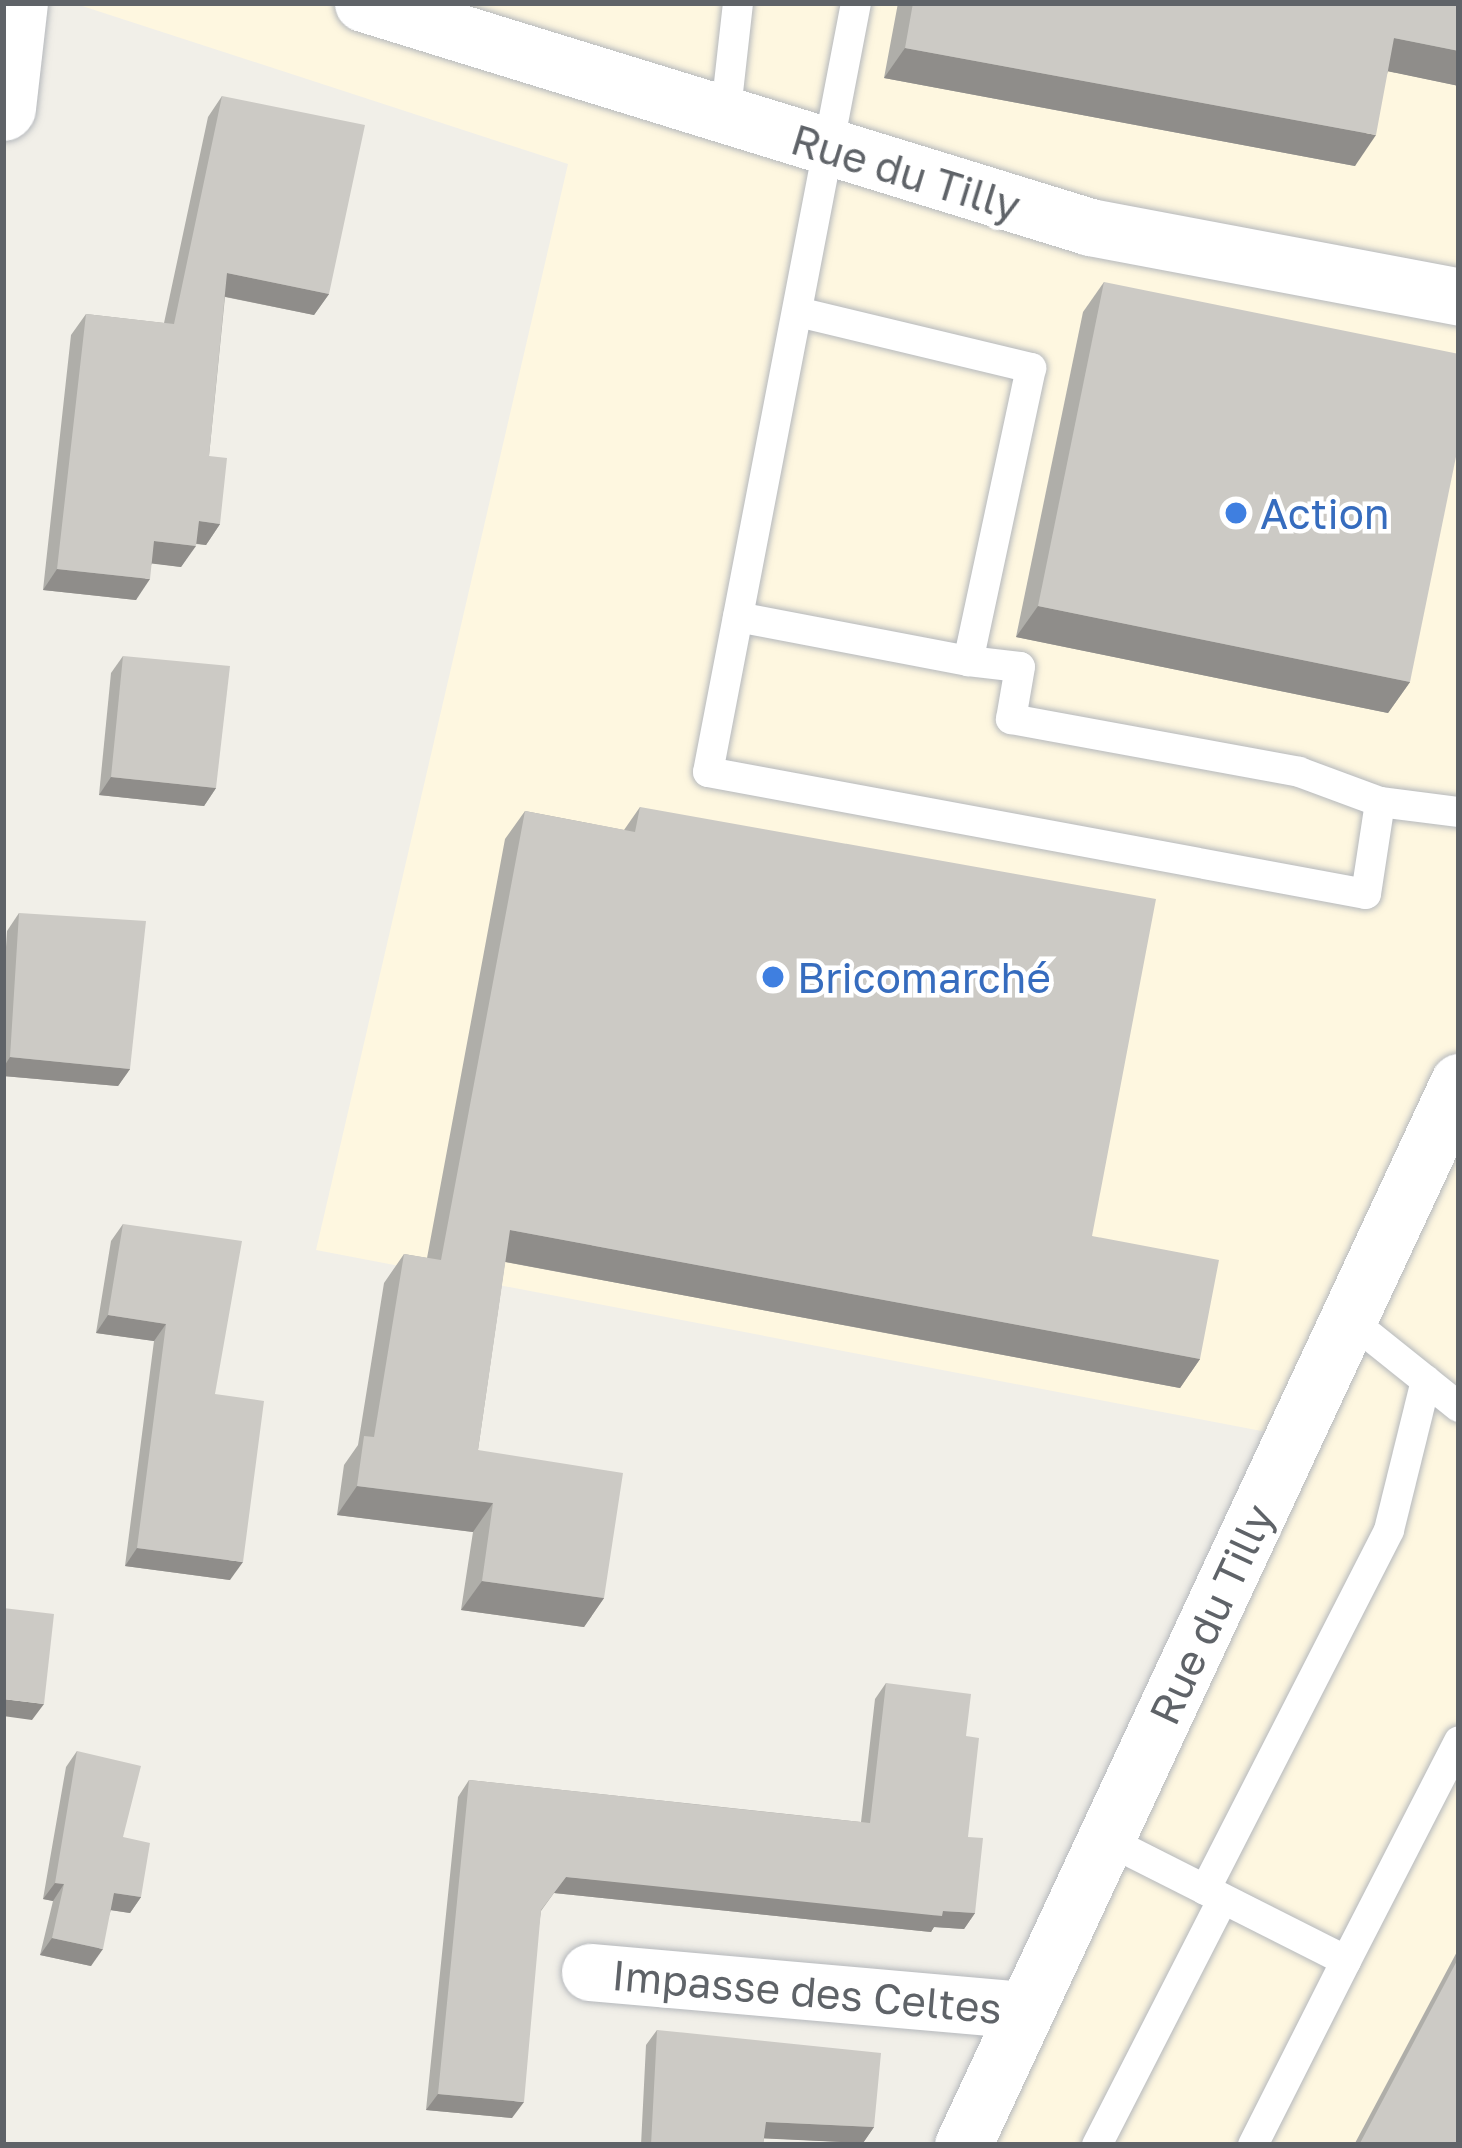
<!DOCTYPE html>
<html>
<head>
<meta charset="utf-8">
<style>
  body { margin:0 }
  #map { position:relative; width:1462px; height:2148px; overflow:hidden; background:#f1efe8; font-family:"Golos Text",sans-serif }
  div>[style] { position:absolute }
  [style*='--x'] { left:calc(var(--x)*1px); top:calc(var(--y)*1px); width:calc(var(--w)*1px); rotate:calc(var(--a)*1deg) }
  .commercial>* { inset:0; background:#fef7e0 }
  .roads { filter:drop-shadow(0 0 3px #b5b8bc) drop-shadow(0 0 3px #b5b8bc) }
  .lane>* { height:30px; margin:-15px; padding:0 15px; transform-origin:15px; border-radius:15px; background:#fff }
  .street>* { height:57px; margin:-28.5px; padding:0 28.5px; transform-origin:28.5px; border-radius:28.5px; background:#fff }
  .secondary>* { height:66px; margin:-33px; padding:0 33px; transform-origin:33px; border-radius:33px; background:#fff }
  .wall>* { inset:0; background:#afaea9 }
  .shaded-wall>* { inset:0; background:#8f8d8a }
  .building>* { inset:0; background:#cccac5 }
  .dots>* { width:33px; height:33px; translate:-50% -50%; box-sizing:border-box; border:6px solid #fff; border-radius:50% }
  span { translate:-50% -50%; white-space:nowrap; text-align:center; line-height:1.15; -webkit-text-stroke:9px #fff; paint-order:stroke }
  .street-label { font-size:42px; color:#5f6368 }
  .shop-label { font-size:42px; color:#366cbe }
  .left { translate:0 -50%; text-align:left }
  .frame { position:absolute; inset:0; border:6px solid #5f6368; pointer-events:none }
</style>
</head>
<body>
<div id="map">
  <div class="commercial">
    <div style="clip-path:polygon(73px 3px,1459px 3px,1459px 2145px,965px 2145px,1308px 1440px,316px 1250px,568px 164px)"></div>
  </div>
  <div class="roads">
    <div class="lane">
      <div style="--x:856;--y:3;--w:783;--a:100.89"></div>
      <div style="--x:708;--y:772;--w:669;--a:10.5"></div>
      <div style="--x:1366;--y:894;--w:93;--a:-81.3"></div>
      <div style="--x:1380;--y:802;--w:80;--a:7.2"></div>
      <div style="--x:725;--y:119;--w:117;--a:-83.6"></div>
      <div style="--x:798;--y:312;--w:240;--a:13.5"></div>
      <div style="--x:1031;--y:368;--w:300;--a:102.1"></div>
      <div style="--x:968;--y:661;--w:52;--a:6.6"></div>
      <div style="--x:1020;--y:667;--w:53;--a:99.8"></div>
      <div style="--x:1011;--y:719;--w:293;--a:10.4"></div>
      <div style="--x:1299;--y:772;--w:86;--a:20.3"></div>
      <div style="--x:738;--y:617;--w:234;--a:10.8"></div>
      <div style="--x:1349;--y:1319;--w:141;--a:38.7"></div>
      <div style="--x:1105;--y:1839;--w:270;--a:26.8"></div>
      <div style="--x:1346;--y:1961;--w:247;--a:-62.8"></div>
      <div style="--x:1205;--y:1890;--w:404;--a:-62.9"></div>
      <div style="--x:1389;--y:1530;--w:154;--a:-76.1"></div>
      <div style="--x:1097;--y:2145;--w:276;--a:-62.9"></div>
      <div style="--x:1253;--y:2145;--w:206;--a:-63.2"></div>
    </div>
    <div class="street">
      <div style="--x:363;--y:3;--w:761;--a:17.12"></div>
      <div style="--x:1090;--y:227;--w:376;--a:10.7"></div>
      <div style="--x:590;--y:1972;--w:437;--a:5"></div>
      <div style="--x:963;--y:2145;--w:1173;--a:-64.99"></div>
    </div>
    <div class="secondary">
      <div style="--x:3;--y:108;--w:106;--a:-83.5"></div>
    </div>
  </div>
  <div class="wall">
    <div style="clip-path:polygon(898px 3px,1459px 3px,1459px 86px,1388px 71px,1355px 166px,884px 78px)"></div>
    <div style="clip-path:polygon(222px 96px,329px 294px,314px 315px,225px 297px,209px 456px,220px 524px,206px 545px,196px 544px,181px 567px,152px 563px,136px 600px,43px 590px,71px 335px,86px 314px,164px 323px,208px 117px)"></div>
    <div style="clip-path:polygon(1104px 282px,1410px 682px,1388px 713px,1016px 637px,1083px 312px)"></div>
    <div style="clip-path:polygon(123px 656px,216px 788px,204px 806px,99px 795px,111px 673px)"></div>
    <div style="clip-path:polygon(640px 807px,1092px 1236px,1200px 1359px,1180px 1388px,505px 1262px,478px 1450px,604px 1598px,584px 1627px,461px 1610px,473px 1532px,337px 1515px,344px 1465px,358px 1445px,384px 1283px,404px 1254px,427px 1258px,505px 839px,525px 811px,624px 830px)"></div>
    <div style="clip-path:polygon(19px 913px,130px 1069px,118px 1086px,3px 1076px,3px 994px,7px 931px)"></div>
    <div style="clip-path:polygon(123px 1224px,215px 1394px,230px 1580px,125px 1566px,154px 1341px,96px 1333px,111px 1241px)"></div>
    <div style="clip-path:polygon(886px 1683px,966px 1736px,968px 1837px,975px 1913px,964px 1929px,934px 1927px,931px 1932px,554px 1893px,541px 1911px,512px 2118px,426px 2110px,458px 1797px,469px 1780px,861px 1822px,875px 1699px)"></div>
    <div style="clip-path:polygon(77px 1751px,123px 1837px,141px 1897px,130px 1913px,111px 1910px,91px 1966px,40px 1955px,53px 1901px,43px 1899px,66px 1767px)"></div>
    <div style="clip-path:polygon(1459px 1948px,1459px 2145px,1354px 2145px)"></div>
    <div style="clip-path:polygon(657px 2030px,874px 2127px,863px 2143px,764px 2138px,763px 2145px,641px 2145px,646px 2045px)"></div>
  </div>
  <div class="shaded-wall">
    <div style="clip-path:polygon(1394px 38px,1459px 51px,1459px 86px,1372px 68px)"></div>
    <div style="clip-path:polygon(905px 48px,1376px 135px,1355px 166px,884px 78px)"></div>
    <div style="clip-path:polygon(227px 273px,329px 294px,314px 315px,212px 294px)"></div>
    <div style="clip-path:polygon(199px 521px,220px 524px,206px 545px,185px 542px)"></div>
    <div style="clip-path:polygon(154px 541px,196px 546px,181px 567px,139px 562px)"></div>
    <div style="clip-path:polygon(57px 569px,150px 579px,136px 600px,43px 590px)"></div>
    <div style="clip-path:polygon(1038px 606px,1410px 682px,1388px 713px,1016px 637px)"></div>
    <div style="clip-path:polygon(111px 777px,216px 788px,204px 806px,99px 795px)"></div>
    <div style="clip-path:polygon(10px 1057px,130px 1069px,118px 1086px,3px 1076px,3px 1068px)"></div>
    <div style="clip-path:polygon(510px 1230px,1200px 1359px,1180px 1388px,490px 1259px)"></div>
    <div style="clip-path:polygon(108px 1315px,166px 1324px,154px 1341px,96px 1333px)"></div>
    <div style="clip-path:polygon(357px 1486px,493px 1503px,473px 1532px,337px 1515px)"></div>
    <div style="clip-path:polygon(137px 1548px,243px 1562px,230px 1580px,125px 1566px)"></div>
    <div style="clip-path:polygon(482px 1581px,604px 1598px,584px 1627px,461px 1610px)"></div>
    <div style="clip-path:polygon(3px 1699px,44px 1704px,32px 1720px,3px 1716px)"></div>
    <div style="clip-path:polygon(566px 1877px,943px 1911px,975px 1913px,964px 1929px,934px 1927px,931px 1932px,554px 1893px)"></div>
    <div style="clip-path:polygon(55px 1883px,64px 1884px,53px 1901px,43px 1899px)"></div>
    <div style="clip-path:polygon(114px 1893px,141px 1897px,130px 1913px,103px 1909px)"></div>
    <div style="clip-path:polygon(52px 1938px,103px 1949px,91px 1966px,40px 1955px)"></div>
    <div style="clip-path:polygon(438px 2094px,524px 2102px,512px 2118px,426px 2110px)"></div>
    <div style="clip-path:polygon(766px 2122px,874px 2127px,863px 2143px,755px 2138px)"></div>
  </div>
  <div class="building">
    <div style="clip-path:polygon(913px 3px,1459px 3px,1459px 51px,1394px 38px,1376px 135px,905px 48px)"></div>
    <div style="clip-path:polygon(222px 96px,365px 125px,329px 294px,227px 273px,209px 456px,227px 458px,220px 524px,199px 521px,196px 546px,154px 541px,150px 579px,57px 569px,86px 314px,174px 324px)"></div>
    <div style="clip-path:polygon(1104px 282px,1459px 354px,1459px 442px,1410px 682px,1038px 606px)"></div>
    <div style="clip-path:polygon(123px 656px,230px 666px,216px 788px,111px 777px)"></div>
    <div style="clip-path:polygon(640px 807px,1156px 899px,1092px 1236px,1219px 1260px,1200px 1359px,510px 1230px,478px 1450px,623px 1473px,604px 1598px,482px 1581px,493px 1503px,357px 1486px,364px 1436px,374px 1437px,404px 1254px,441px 1260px,525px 811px,635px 832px)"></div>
    <div style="clip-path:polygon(19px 913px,146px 921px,130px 1069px,10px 1057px)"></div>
    <div style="clip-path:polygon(123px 1224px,242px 1241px,215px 1394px,264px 1401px,243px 1562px,137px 1548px,166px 1324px,108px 1315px)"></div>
    <div style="clip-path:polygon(3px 1608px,54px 1614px,44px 1704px,3px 1699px)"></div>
    <div style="clip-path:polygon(886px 1683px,971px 1694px,966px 1736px,979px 1738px,968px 1837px,983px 1838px,975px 1913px,943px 1911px,942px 1916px,566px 1877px,541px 1910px,524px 2102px,438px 2094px,469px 1780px,870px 1823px)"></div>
    <div style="clip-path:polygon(77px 1751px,141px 1766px,123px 1837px,150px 1843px,141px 1897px,114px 1893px,103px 1949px,52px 1938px,64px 1884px,55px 1883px)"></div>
    <div style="clip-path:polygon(1459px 1957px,1459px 2145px,1359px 2145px)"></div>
    <div style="clip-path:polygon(657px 2030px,881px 2053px,874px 2127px,766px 2122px,763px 2145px,651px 2145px)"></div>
  </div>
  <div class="dots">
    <div style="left:1236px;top:513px;background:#3f7fe0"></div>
    <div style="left:773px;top:977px;background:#3f7fe0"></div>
  </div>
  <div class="street-label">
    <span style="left:906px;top:172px;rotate:17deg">Rue du Tilly</span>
    <span style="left:1211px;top:1614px;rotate:-65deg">Rue du Tilly</span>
    <span style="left:807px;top:1991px;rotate:5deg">Impasse des Celtes</span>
  </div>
  <div class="shop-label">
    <span class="left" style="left:1260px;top:513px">Action</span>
    <span class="left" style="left:797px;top:977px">Bricomarché</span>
  </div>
  <div class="frame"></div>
</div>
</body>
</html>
